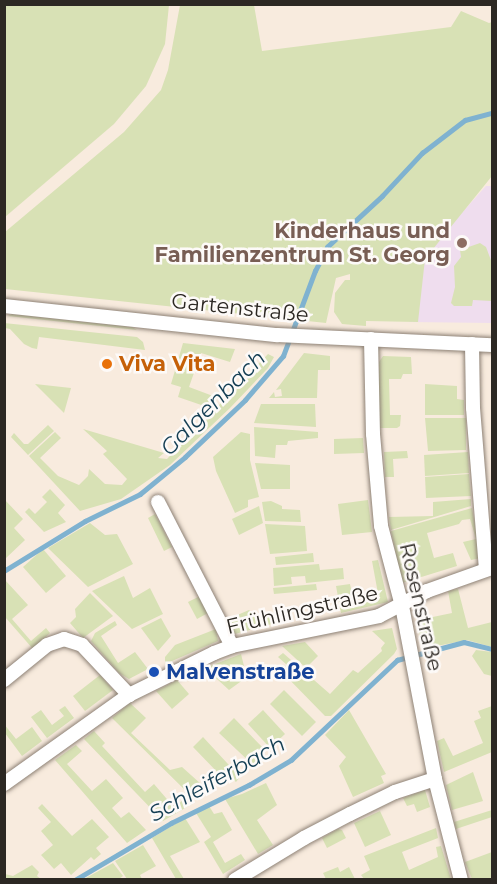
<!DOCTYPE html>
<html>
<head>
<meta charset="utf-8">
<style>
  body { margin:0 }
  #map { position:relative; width:497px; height:884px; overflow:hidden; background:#f8ebde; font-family:Montserrat,sans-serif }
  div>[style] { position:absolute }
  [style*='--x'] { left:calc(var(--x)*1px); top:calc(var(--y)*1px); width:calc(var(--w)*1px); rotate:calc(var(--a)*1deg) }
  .education>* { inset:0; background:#efddee }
  .green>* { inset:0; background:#d8e1b5 }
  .stream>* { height:4.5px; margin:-2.25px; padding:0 2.25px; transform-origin:2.25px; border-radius:2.25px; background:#7fb2d0 }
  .roads { filter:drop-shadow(0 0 2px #8d8175) drop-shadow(0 0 2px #8d8175) }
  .street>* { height:14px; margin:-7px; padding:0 7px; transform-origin:7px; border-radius:7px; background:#fff }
  .dots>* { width:16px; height:16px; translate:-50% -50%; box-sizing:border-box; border:3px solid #fdfaf8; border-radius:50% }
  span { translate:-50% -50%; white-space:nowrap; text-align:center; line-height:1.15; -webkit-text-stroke:5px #fdfaf8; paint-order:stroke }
  .education-label { font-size:21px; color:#785e54; font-weight:700 }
  .right { translate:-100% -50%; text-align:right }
  .street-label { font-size:21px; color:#2c2823 }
  .food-label { font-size:21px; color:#c56008; font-weight:700 }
  .left { translate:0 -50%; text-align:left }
  .transit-label { font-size:21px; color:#164399; font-weight:700 }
  .water-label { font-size:22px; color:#143e53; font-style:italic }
  .frame { position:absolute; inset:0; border:6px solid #2c2823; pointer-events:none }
</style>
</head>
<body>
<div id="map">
  <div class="education">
    <div style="clip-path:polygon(486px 186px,492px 186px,492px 323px,409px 322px,414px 259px,450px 226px)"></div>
  </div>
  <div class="green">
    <div style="clip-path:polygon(5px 4px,169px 5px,165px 44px,146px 86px,114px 124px,5px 217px)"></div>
    <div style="clip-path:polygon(180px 5px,254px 5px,262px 51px,451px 27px,461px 11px,489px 23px,492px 22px,492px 176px,425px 259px,418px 322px,366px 321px,366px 326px,342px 324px,334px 312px,335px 293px,345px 280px,350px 280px,350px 274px,336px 278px,326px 323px,5px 289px,5px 232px,124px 132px,161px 90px,168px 70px)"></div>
    <div style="clip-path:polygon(480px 243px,486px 247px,492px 263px,492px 301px,473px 300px,472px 306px,454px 306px,451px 303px,455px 287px,454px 266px,461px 257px,460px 250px)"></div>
    <div style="clip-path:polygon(12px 314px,132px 327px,137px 330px,8px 316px)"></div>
    <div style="clip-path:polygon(4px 323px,137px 337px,143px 342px,145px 350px,39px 337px,37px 349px,32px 348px,24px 344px,10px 329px,5px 328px)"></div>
    <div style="clip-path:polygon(183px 343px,235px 349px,230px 362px,201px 353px,189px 387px,213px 396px,210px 408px,178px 397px,181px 387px,171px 384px)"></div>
    <div style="clip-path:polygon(304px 353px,330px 356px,330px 370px,318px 370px,317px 398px,269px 398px,274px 392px,275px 397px,282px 396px,281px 389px,276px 390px)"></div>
    <div style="clip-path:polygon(268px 354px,274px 357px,268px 368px,230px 408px,170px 465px,121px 499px,80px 511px,29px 456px,55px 432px,61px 438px,40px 458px,58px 476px,79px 485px,88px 476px,89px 469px,105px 484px,122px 485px,127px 479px,103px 454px,107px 451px,83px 429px,164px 453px,158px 458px,167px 459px)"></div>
    <div style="clip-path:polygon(383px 356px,411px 357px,412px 374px,403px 374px,401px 379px,389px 379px,390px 415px,401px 415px,400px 426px,397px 428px,379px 428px,379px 362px)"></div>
    <div style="clip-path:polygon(35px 384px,71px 388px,64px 413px)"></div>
    <div style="clip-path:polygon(425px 384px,457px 386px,457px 399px,464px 400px,464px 415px,425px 415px)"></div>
    <div style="clip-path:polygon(261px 404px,315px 404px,316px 427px,254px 423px)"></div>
    <div style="clip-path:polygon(425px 418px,466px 418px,466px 450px,428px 451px)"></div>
    <div style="clip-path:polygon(48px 425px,54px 431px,28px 455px,11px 437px,14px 433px,24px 444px,28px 444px)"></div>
    <div style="clip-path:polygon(254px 427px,318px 432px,318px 438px,288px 441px,287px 445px,276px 445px,275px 458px,255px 456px)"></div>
    <div style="clip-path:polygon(241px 432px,250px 434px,250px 460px,259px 497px,248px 500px,248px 507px,235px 513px,216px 471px,213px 457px)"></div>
    <div style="clip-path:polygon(363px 438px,364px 453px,334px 454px,334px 439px)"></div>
    <div style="clip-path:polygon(407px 451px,408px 458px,393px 459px,394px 477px,385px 477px,384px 452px)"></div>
    <div style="clip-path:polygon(468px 452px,469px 473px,425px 476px,424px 455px)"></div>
    <div style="clip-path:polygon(255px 463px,290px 465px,290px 489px,261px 489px)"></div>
    <div style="clip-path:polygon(469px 474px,471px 496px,426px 498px,425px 477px)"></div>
    <div style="clip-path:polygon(50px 489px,65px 505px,58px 513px,66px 522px,44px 532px,25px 512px,29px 508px,35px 514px,47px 502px,42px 497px)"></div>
    <div style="clip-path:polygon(471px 499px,471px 506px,391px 530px,389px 517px,433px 516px,433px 502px)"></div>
    <div style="clip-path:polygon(5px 500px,23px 519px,14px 528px,25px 540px,5px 559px)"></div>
    <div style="clip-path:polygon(368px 500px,372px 532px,342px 535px,338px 504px)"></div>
    <div style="clip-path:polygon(271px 501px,282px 506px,282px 509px,300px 510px,301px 522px,265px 521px,262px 502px)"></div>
    <div style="clip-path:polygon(259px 506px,263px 523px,239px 535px,232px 519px)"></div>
    <div style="clip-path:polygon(472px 508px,481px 558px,471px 560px,463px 542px,476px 539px,470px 519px,462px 520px,459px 524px,427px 533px,434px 558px,453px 553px,457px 566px,402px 583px,391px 531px)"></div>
    <div style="clip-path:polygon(155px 514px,172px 547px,164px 551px,148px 518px)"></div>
    <div style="clip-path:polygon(90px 523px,105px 535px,117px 534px,133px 564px,88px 587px,48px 548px)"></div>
    <div style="clip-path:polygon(265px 524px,305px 526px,307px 551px,270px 554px)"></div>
    <div style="clip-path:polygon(43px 549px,66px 576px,46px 593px,23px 567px)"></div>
    <div style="clip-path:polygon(313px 553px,314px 562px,276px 565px,275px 557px)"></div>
    <div style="clip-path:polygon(378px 560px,388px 602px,341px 613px,336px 586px,350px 584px,354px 603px,379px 599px,372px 561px)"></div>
    <div style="clip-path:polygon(319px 564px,320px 570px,343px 568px,344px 579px,306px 583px,305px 576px,291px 577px,292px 584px,274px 586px,273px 568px)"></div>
    <div style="clip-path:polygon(124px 576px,133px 598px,150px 588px,163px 614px,132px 629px,92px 591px)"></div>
    <div style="clip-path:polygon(5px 580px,28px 605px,12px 619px,31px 641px,46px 628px,50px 633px,33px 649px,5px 617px)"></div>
    <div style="clip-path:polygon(316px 584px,317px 590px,274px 594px,273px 588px)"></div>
    <div style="clip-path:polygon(458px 589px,468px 628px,492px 622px,492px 647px,467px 640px,422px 649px,417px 620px,419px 609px,424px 603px,428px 618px,452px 613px,448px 591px)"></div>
    <div style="clip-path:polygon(90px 593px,113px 616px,83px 638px,70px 623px,76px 617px,75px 609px)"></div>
    <div style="clip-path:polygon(200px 596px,208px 613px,197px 619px,188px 602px)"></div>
    <div style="clip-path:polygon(249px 610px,255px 616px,270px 611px,272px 624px,235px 634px,228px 623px,236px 619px,235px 616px)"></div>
    <div style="clip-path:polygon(161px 618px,171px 636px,158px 651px,141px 628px)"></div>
    <div style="clip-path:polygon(115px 621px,117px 625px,101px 636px,118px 663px,135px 652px,148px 669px,129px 679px,119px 673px,91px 641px,95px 633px)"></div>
    <div style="clip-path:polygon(392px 628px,397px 649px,394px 654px,331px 716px,325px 716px,281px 671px,287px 665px,278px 657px,283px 653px,330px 694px,353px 670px,358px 673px,382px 651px,381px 648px,385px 643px,372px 631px)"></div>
    <div style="clip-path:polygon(216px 629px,218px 641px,165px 664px,165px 657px,175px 645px)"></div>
    <div style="clip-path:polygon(305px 642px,318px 656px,306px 668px,282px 646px)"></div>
    <div style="clip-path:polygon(476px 650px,492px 652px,492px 676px,484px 674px,472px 656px)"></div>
    <div style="clip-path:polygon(241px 654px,244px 666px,241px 670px,247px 677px,229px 690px,205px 668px)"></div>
    <div style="clip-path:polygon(100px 675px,113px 690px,85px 711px,73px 696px)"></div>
    <div style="clip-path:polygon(177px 680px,189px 694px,172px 709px,156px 691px)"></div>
    <div style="clip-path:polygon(284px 690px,316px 722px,302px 736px,270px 704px)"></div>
    <div style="clip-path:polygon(130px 703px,146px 718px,131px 733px,170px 770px,182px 767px,201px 784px,191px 796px,112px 718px)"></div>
    <div style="clip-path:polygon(65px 706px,74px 718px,47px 738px,31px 717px,41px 710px,52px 725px,64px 716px,59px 710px)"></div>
    <div style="clip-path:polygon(492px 706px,492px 752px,444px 772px,437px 741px,444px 738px,453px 756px,483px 743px,474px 721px,481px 718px,478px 711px)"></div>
    <div style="clip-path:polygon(263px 710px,285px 734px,270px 748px,248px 724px)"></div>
    <div style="clip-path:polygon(349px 710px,386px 774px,381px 776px,384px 783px,353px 797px,339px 766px,346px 757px,325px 735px)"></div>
    <div style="clip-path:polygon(234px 718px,264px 749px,260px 753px,265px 758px,255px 767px,219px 733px)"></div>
    <div style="clip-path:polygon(4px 724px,16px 739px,32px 727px,42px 741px,22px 756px,5px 733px)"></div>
    <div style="clip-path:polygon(94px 731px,105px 743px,102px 746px,145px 792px,154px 784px,172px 805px,177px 806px,185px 797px,192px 804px,163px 821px,84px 739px)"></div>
    <div style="clip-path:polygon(203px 737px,240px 777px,236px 782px,225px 772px,221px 776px,193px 747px)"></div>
    <div style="clip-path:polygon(76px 745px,82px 751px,67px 764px,92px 791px,106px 779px,123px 798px,112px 808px,121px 818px,129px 812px,146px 830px,127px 843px,55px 760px)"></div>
    <div style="clip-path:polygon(473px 772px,483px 801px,452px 810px,446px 785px)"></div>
    <div style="clip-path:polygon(266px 783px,277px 805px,257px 820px,273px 845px,258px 854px,225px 799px,242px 794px)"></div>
    <div style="clip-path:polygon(425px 790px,430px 807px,417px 812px,414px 804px,407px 806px,403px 798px)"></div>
    <div style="clip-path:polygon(42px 804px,72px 836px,92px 819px,109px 837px,96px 848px,101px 854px,94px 860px,91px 857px,71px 875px,61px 863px,54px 869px,41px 855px,53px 845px,41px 831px,51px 822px,38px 808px)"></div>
    <div style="clip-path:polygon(209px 806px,214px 814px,222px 812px,232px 830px,213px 842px,225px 863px,241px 854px,245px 860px,223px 874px,204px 842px,211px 837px,196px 813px)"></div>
    <div style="clip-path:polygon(492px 810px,492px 817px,456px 829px,454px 822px)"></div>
    <div style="clip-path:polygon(380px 811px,391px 835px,365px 847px,354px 823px)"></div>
    <div style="clip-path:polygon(185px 818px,200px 842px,170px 856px,184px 879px,176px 879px,152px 838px)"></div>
    <div style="clip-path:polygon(436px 828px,438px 838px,402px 852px,409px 870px,438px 857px,436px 847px,441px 846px,451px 879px,364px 879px,361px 875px,370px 870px,364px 856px)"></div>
    <div style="clip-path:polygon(338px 829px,342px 830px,346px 838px,327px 848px,322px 838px)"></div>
    <div style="clip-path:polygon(143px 845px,156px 866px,140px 875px,142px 879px,127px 879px,115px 861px)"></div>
    <div style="clip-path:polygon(492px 852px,492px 879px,472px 879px,465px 862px)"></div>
    <div style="clip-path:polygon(113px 863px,123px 876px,119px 879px,84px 879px)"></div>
    <div style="clip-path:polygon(32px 865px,39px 872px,37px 876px,41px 879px,5px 879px,5px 874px,13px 876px)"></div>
    <div style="clip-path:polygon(338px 867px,340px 872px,349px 867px,355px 879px,326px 879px,323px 873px)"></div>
  </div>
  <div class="stream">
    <div style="--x:4;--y:571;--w:95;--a:-31.7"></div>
    <div style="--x:85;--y:521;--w:61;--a:-26.1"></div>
    <div style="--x:140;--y:494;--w:58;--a:-39.4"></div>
    <div style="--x:185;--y:457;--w:83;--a:-43.5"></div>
    <div style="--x:245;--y:400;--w:58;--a:-49.2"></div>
    <div style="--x:283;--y:356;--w:91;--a:-69.4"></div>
    <div style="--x:315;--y:271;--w:27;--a:-63"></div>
    <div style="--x:327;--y:247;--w:75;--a:-42.8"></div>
    <div style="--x:382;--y:196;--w:59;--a:-47.1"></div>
    <div style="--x:422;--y:153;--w:54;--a:-37.5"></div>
    <div style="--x:465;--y:120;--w:28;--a:-15"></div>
    <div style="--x:75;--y:880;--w:112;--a:-30.7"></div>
    <div style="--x:171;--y:823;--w:87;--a:-26"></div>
    <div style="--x:249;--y:785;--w:49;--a:-30.8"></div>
    <div style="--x:291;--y:760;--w:146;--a:-43.3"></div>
    <div style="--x:397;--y:660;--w:69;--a:-15"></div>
    <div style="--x:464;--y:642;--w:29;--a:14"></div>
  </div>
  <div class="roads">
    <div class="street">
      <div style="--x:4;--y:306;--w:275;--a:6.1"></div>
      <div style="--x:277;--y:335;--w:215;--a:2.7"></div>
      <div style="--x:371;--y:339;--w:95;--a:88.8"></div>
      <div style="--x:373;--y:434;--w:92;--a:85"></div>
      <div style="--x:381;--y:526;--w:83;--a:75.3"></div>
      <div style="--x:402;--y:606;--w:176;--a:79.2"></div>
      <div style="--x:435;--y:779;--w:104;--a:75.6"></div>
      <div style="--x:472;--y:344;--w:64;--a:89.1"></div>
      <div style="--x:473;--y:408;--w:162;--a:85.4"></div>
      <div style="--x:158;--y:502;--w:162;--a:62.8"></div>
      <div style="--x:4;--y:680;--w:55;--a:-39.1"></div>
      <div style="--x:47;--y:645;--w:18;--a:-19"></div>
      <div style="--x:64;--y:639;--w:19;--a:18"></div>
      <div style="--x:82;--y:645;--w:69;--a:46.8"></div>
      <div style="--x:4;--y:784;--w:153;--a:-35.5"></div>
      <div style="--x:129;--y:695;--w:95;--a:-26.3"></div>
      <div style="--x:214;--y:653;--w:19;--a:-21"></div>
      <div style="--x:232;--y:646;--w:150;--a:-11.5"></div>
      <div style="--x:379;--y:616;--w:54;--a:-27.5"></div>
      <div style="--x:427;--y:591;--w:69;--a:-19.5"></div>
      <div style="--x:235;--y:880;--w:81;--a:-31.3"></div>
      <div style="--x:304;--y:838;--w:52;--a:-27.6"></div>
      <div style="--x:350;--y:814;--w:50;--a:-26.1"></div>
      <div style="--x:395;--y:792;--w:42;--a:-18"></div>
    </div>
  </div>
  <div class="dots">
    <div style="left:462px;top:243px;background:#8d6e63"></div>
    <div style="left:107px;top:364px;background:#e8710a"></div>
    <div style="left:154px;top:672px;background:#1a4fb4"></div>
  </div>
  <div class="education-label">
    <span class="right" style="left:450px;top:243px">Kinderhaus und<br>Familienzentrum St. Georg</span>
  </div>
  <div class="street-label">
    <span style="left:240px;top:308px;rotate:6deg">Gartenstraße</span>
    <span style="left:421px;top:607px;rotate:77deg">Rosenstraße</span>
    <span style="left:302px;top:610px;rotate:-13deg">Frühlingstraße</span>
  </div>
  <div class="food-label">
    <span class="left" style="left:119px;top:364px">Viva Vita</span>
  </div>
  <div class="transit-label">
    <span class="left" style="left:166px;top:672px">Malvenstraße</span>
  </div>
  <div class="water-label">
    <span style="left:213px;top:403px;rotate:-45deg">Galgenbach</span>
    <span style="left:217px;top:779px;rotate:-29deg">Schleiferbach</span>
  </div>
  <div class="frame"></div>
</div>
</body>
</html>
